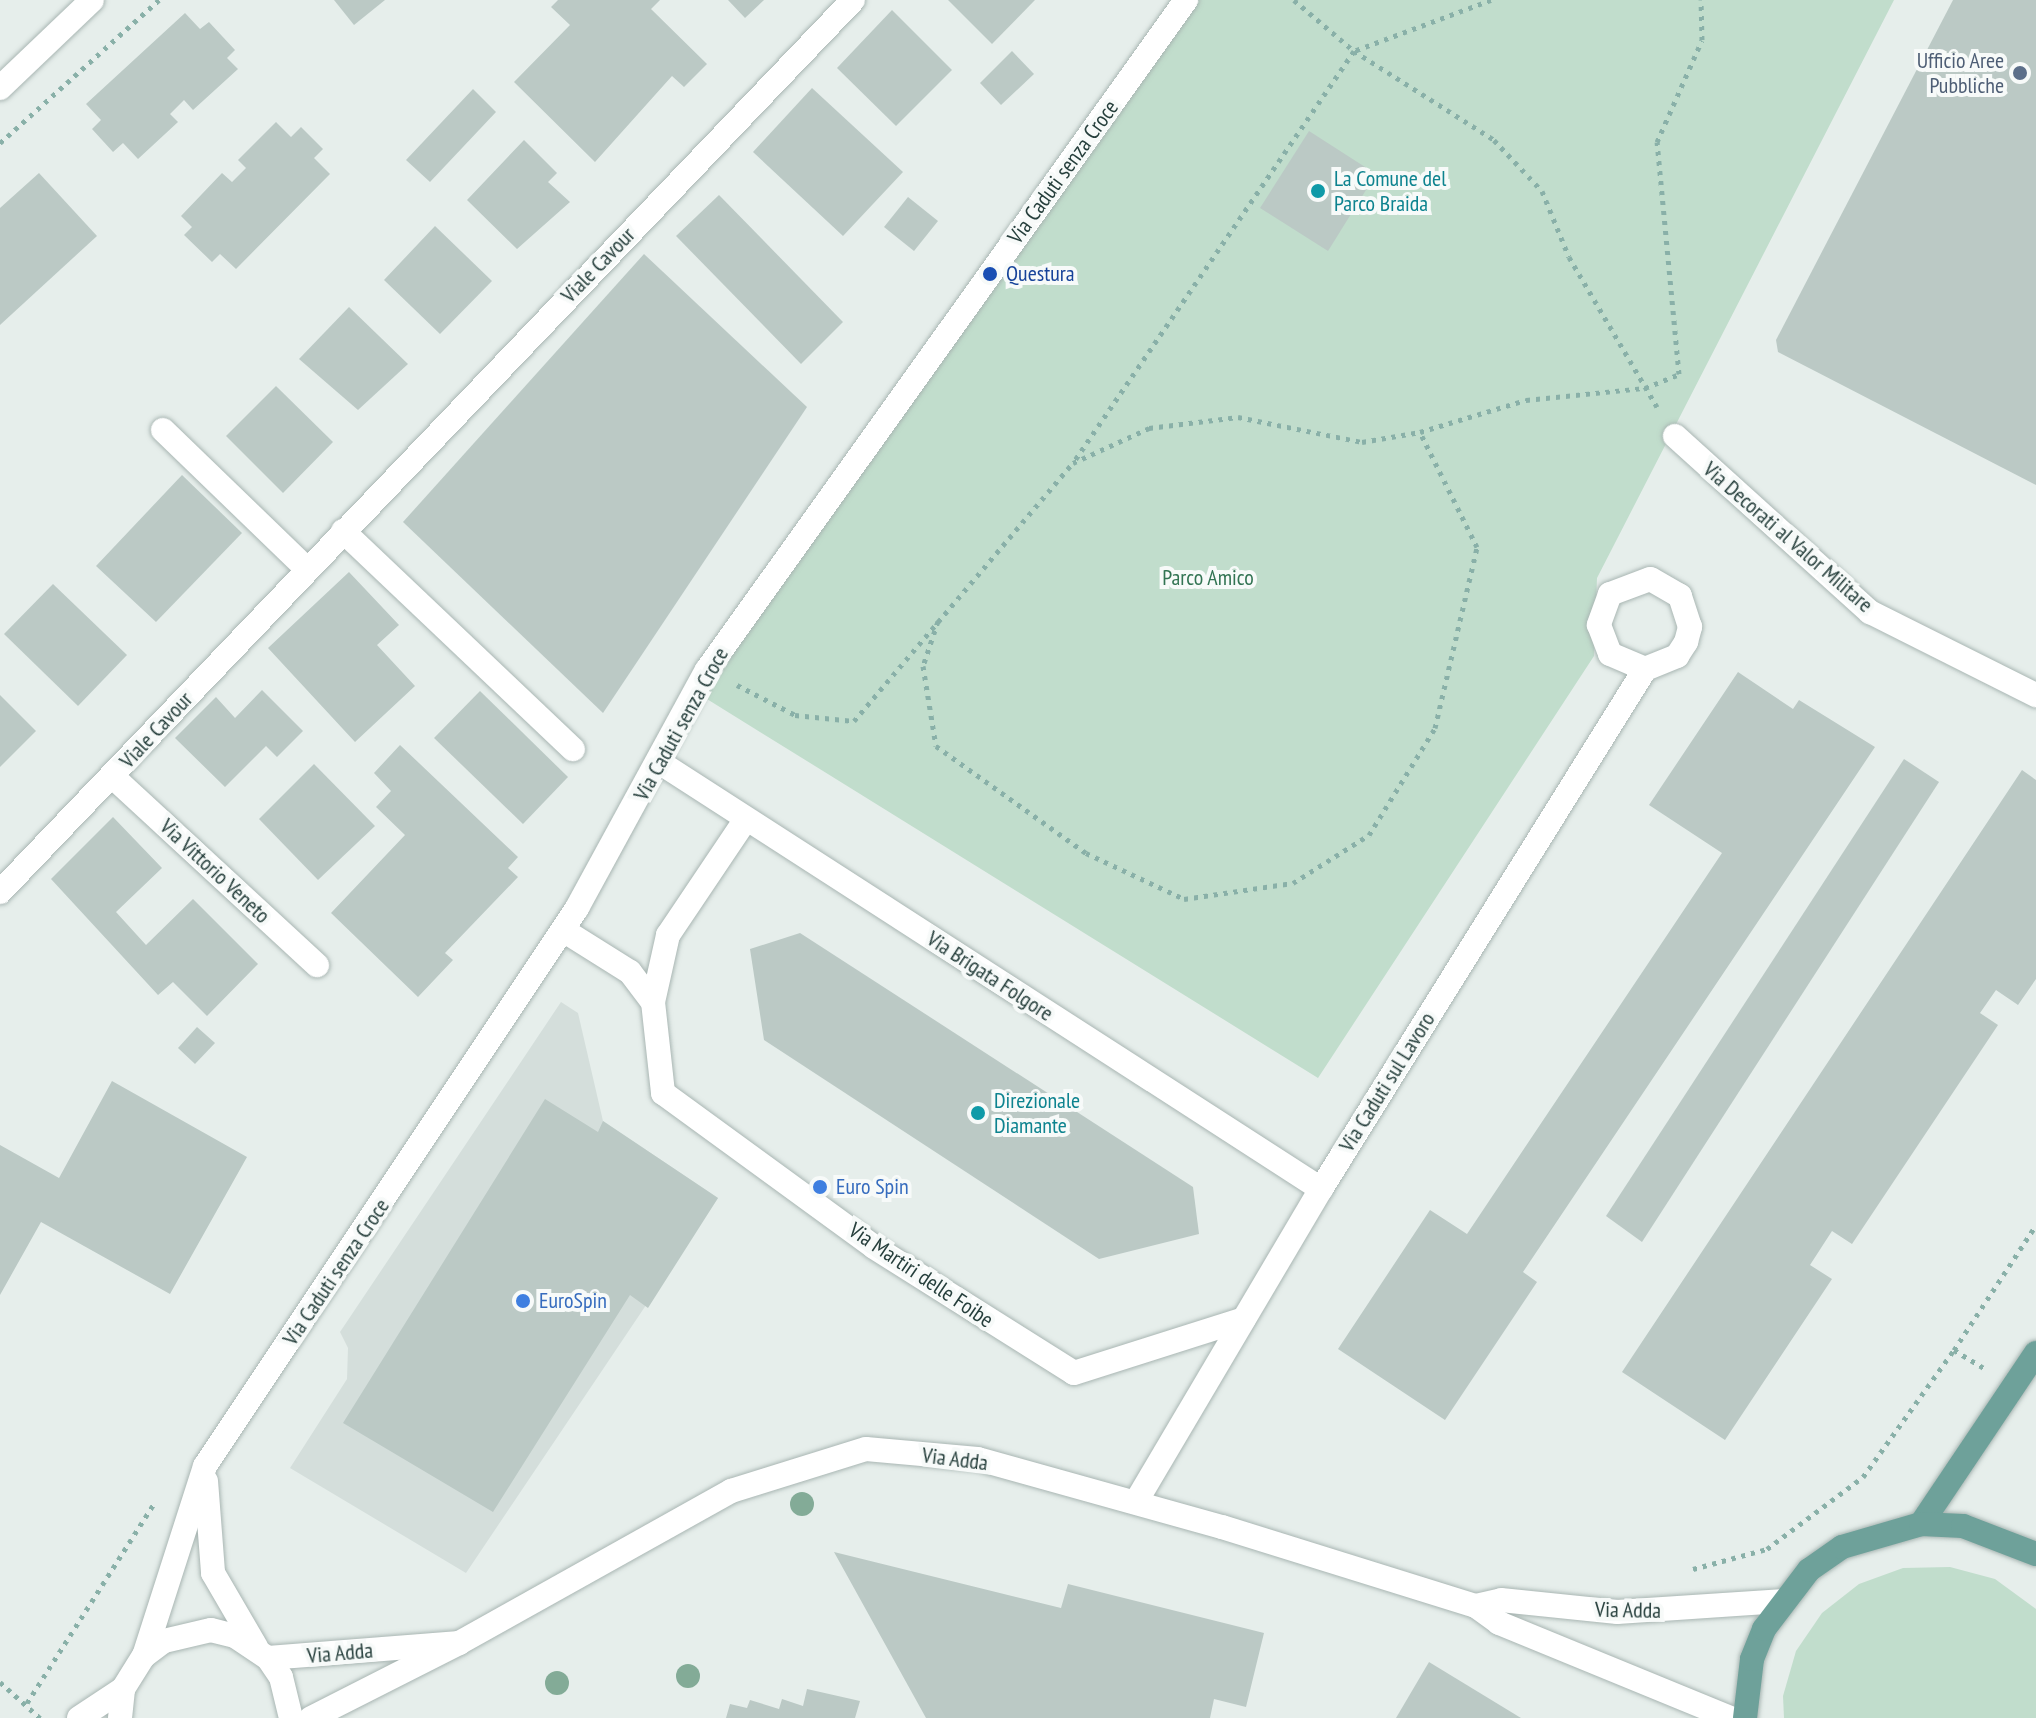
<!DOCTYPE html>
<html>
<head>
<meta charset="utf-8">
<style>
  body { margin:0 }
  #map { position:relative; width:2036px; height:1718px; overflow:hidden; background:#e6eeeb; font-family:"PT Sans Narrow",sans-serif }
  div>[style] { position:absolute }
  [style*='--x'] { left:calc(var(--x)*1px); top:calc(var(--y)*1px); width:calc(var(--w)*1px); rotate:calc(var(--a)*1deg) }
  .built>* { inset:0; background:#d4dedb }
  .green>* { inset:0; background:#c1ddcc }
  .building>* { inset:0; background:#bbc9c5 }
  .path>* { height:5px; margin-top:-2.5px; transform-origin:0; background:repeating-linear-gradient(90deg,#89b0a8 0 4px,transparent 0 10px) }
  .roads { filter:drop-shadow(0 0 2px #a9b6b3) drop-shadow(0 0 2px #a9b6b3) }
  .minor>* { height:24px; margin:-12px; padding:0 12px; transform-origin:12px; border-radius:12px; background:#fff }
  .major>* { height:24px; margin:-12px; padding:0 12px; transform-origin:12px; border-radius:12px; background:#6ea19a }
  .trees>* { width:24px; height:24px; margin:-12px; border-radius:50%; background:#83ab97 }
  .dots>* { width:22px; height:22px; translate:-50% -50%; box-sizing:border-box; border:4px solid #f7faf9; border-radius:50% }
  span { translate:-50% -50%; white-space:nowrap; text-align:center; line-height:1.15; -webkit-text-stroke:8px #f7faf9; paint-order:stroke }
  .service-label { font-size:22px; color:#4e5e75 }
  .right { translate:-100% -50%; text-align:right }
  .street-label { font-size:22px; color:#263f3c }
  .culture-label { font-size:22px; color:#0d838f }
  .left { translate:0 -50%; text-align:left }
  .transit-label { font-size:22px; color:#164399 }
  .park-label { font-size:22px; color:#327453 }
  .shop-label { font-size:22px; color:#366cbe }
</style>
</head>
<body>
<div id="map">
  <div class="built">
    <div style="clip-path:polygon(561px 1002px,578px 1013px,603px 1121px,718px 1198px,466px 1573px,290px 1468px,347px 1379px,348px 1348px,340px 1332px)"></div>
  </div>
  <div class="green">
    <div style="clip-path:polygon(1171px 0,1894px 0,1597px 578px,1594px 656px,1318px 1078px,686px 686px)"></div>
    <div style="clip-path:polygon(1950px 1567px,1995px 1579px,2036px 1609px,2036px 1718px,1784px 1718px,1783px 1696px,1796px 1651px,1822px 1613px,1859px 1584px,1903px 1568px)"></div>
  </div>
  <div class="building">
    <div style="clip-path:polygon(334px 0,385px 0,354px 25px)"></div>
    <div style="clip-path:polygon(558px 0,660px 0,651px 9px,707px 64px,684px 87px,672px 76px,595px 162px,514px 82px,570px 25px,551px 7px)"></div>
    <div style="clip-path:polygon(728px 0,764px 0,745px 18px)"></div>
    <div style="clip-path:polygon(948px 0,1035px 0,992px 44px)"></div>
    <div style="clip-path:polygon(1953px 0,2036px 0,2036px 485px,1778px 352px,1776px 340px)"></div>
    <div style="clip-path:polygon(892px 10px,952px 70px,896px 126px,837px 68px)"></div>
    <div style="clip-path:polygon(185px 13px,200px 29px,209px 22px,235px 50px,227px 58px,238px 69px,193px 110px,184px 100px,170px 114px,178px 122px,138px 159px,123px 143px,113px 152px,92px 129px,101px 120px,86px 104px)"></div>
    <div style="clip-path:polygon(1012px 51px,1034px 74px,1001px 105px,980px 83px)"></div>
    <div style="clip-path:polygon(812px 88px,903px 172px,843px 236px,753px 152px)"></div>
    <div style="clip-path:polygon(473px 89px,496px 112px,430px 182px,406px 160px)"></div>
    <div style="clip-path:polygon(276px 122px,291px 137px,301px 127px,323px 149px,314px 158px,330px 174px,236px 269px,220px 254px,212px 262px,184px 235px,192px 227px,181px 216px,222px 173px,232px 182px,246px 168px,238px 160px)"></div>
    <div style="clip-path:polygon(1309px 131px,1376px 174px,1328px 251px,1260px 208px)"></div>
    <div style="clip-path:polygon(524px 140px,557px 173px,548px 182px,570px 202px,517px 249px,467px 200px)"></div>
    <div style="clip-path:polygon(39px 173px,97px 236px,0 325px,0 208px)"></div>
    <div style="clip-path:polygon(719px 195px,843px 322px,801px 364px,676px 236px)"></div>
    <div style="clip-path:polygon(908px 197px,938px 221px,914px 251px,884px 227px)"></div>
    <div style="clip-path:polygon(435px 226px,492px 281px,440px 334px,384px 280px)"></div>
    <div style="clip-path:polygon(644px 254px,807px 407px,603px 713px,403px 522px)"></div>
    <div style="clip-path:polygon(349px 307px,408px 364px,358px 410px,299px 359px)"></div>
    <div style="clip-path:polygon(276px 386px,333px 442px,283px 493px,226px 436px)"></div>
    <div style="clip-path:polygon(182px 475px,242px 533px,156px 622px,96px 566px)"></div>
    <div style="clip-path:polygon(349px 572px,399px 625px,377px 645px,415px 686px,355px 742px,268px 648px)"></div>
    <div style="clip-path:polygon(53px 584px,127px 655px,78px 706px,4px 634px)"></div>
    <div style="clip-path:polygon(1738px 672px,1793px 709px,1799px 700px,1875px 747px,1523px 1272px,1537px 1282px,1445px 1420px,1338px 1349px,1430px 1210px,1467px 1234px,1722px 853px,1649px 805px)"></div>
    <div style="clip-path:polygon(262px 690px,303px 731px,277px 757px,266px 746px,225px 787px,175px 738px,216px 697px,235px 718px)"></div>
    <div style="clip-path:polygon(480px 691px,568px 777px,523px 824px,434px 738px)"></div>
    <div style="clip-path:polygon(0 695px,36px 731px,0 767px)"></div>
    <div style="clip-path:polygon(400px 745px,518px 857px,508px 868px,518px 877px,445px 953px,453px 960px,418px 997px,331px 913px,405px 835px,376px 807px,391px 791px,374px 773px)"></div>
    <div style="clip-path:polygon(1904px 759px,1939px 782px,1642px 1242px,1606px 1216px)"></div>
    <div style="clip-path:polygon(314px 764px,375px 826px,318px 880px,259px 819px)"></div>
    <div style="clip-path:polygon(2022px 770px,2036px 780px,2036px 979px,2018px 1005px,1996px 990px,1980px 1013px,1998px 1025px,1852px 1244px,1832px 1231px,1810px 1265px,1832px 1279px,1725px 1440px,1622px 1372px)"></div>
    <div style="clip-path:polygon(113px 817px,162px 868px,116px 912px,146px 945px,193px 899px,258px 964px,207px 1016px,173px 982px,158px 995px,51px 879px)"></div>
    <div style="clip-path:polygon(800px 933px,1193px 1187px,1199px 1234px,1099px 1259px,764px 1040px,750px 949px)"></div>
    <div style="clip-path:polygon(197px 1027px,215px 1043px,195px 1064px,178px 1048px)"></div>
    <div style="clip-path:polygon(112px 1081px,247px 1157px,170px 1294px,41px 1222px,0 1295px,0 1145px,59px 1178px)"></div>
    <div style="clip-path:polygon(545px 1099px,598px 1132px,603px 1121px,718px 1198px,648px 1308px,630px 1295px,493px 1512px,343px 1423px)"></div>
    <div style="clip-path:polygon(834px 1552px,1061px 1608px,1068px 1584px,1264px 1633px,1246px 1707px,1214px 1699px,1210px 1718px,926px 1718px)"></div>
    <div style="clip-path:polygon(1429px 1662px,1521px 1718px,1396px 1718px)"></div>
    <div style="clip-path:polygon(807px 1689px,860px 1701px,855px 1718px,726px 1718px,730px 1704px,747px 1708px,750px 1700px,779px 1709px,782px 1699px,803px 1706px)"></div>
  </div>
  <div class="path">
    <div style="--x:1294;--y:0;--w:79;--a:40.4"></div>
    <div style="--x:1354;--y:51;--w:166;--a:32.4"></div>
    <div style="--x:1494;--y:140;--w:70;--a:46.7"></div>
    <div style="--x:1542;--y:191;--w:71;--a:67.8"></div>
    <div style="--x:1569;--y:257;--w:174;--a:59.6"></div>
    <div style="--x:1491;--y:0;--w:146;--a:159.6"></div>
    <div style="--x:1354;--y:51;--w:499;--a:124.3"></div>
    <div style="--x:1073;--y:463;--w:84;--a:-24.7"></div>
    <div style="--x:1149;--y:428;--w:90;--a:-7"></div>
    <div style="--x:1238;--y:417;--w:126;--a:11.4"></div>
    <div style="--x:1362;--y:442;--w:59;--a:-9.8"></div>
    <div style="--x:1420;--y:432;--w:111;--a:-16.8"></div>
    <div style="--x:1526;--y:400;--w:120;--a:-5.8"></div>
    <div style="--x:1645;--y:388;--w:37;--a:-22"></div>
    <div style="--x:1679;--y:374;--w:233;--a:-95.4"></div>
    <div style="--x:1657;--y:142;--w:111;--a:-66.2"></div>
    <div style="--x:1702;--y:40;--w:40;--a:-91.4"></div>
    <div style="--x:0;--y:143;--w:214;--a:-42"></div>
    <div style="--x:938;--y:621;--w:47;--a:108.4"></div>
    <div style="--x:923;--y:666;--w:81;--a:80.8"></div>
    <div style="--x:936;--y:746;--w:184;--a:35.5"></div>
    <div style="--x:1086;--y:853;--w:108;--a:25.1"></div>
    <div style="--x:1184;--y:899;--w:110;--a:-8.4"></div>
    <div style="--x:1293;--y:883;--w:90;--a:-32.3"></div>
    <div style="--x:1369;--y:835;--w:126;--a:-58.3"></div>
    <div style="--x:1435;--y:728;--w:186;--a:-76.9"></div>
    <div style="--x:1477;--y:547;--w:128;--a:-116.4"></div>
    <div style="--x:737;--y:685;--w:65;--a:27.3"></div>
    <div style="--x:795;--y:715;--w:59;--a:5.8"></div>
    <div style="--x:854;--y:721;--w:338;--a:-49.7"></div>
    <div style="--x:1954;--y:1350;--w:149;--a:-56.7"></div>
    <div style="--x:1693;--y:1569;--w:77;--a:-15.1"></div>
    <div style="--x:1767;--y:1549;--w:120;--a:-36.9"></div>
    <div style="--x:1863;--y:1477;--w:156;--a:-54.4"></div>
    <div style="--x:1954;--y:1350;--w:37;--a:31"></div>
    <div style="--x:0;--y:1682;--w:54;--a:42"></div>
    <div style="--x:27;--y:1703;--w:238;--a:-57.5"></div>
  </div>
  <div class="roads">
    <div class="minor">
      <div style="--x:0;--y:88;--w:127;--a:-43.7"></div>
      <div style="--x:163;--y:430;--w:200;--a:44"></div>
      <div style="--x:1675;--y:436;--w:263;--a:42.1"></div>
      <div style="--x:1870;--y:612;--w:186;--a:26.6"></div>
      <div style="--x:343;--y:531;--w:317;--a:43.5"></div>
      <div style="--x:659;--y:762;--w:788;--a:32.82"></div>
      <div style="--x:112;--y:776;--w:279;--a:42.7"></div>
      <div style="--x:746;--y:819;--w:140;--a:123.9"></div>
      <div style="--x:668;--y:935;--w:69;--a:102.6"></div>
      <div style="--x:653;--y:1002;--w:92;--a:83.7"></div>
      <div style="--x:663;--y:1093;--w:261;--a:36.1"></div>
      <div style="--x:874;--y:1247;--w:236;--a:32.2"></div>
      <div style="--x:1074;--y:1373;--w:178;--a:-17.6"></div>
      <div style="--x:0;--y:892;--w:1234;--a:-46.28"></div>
      <div style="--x:563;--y:930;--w:79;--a:32.1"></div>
      <div style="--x:630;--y:972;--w:38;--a:53"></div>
      <div style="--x:206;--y:1481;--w:92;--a:85.6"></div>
      <div style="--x:213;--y:1573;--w:86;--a:59.8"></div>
      <div style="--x:1137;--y:1500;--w:361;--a:-59.4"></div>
      <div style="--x:1321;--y:1189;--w:613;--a:-58.07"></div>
      <div style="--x:1645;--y:669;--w:35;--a:-22"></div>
      <div style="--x:1677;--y:656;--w:17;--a:-57"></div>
      <div style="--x:1686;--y:642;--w:16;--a:-75"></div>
      <div style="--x:1690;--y:627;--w:33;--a:-108"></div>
      <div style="--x:1680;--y:596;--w:34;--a:-150"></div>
      <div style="--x:1650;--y:579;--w:43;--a:159.4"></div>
      <div style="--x:1610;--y:594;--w:33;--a:110"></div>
      <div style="--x:1599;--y:625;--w:31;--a:69"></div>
      <div style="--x:1610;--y:654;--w:38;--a:23"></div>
      <div style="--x:1476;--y:1606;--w:26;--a:-13"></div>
      <div style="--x:1501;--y:1600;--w:117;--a:5.9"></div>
      <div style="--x:1617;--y:1612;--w:164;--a:-3.8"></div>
      <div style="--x:459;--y:1643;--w:312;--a:-29.2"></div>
      <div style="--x:731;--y:1491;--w:141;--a:-17.3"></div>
      <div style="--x:866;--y:1449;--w:112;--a:5.1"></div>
      <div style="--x:978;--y:1459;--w:253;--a:15.6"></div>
      <div style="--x:1222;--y:1527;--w:266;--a:17.3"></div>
      <div style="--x:1476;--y:1606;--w:29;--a:36"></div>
      <div style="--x:1499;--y:1623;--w:251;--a:22.3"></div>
      <div style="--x:144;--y:1656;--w:200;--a:-72.2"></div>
      <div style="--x:205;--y:1466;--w:671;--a:-56.31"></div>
      <div style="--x:577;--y:908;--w:271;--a:-61.4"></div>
      <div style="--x:707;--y:670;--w:824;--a:-54.44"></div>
      <div style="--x:268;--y:1658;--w:192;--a:-4.5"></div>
      <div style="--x:459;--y:1643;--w:166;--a:153.1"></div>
      <div style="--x:79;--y:1718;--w:53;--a:-33.4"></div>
      <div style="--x:120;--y:1718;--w:29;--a:-84"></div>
      <div style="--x:123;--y:1689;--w:39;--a:-58"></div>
      <div style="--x:144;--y:1656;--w:25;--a:-37"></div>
      <div style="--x:164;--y:1641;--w:48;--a:-13.2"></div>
      <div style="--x:211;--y:1630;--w:25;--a:14"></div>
      <div style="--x:235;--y:1636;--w:40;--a:34"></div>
      <div style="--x:268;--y:1658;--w:23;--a:56"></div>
      <div style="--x:281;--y:1677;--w:42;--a:76.3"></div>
    </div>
    <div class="major">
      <div style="--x:1921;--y:1524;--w:206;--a:-56.1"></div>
      <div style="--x:1745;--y:1718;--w:59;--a:-83.2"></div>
      <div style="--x:1752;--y:1659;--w:32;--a:-68"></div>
      <div style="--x:1764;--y:1629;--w:74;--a:-52.7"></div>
      <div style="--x:1809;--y:1570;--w:40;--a:-34.9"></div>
      <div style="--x:1842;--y:1547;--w:82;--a:-16.2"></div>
      <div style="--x:1921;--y:1524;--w:42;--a:2.7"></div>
      <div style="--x:1963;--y:1526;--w:78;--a:21"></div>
    </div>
  </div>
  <div class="trees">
    <div style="left:802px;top:1504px"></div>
    <div style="left:688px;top:1676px"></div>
    <div style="left:557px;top:1683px"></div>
  </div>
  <div class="dots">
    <div style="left:2020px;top:73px;background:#5c6f8a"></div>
    <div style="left:1318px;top:191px;background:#0f9aa8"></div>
    <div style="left:990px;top:274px;background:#1a4fb4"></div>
    <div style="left:978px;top:1113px;background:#0f9aa8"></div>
    <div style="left:820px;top:1187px;background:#3f7fe0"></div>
    <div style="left:523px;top:1301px;background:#3f7fe0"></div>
  </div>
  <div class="service-label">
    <span class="right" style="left:2004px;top:73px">Ufficio Aree<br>Pubbliche</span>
  </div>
  <div class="street-label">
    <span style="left:1063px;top:172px;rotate:-54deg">Via Caduti senza Croce</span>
    <span style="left:598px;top:265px;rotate:-46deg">Viale Cavour</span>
    <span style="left:1788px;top:537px;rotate:41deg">Via Decorati al Valor Militare</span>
    <span style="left:681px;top:724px;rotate:-61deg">Via Caduti senza Croce</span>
    <span style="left:156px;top:730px;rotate:-47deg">Viale Cavour</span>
    <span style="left:215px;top:871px;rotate:43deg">Via Vittorio Veneto</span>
    <span style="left:990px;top:976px;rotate:33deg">Via Brigata Folgore</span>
    <span style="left:1387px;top:1082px;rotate:-58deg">Via Caduti sul Lavoro</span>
    <span style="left:336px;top:1272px;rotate:-56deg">Via Caduti senza Croce</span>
    <span style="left:921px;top:1275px;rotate:34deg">Via Martiri delle Foibe</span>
    <span style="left:955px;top:1459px;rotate:7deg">Via Adda</span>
    <span style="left:1628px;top:1610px;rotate:1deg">Via Adda</span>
    <span style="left:340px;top:1653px;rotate:-5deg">Via Adda</span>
  </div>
  <div class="culture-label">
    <span class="left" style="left:1334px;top:191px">La Comune del<br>Parco Braida</span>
    <span class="left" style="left:994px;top:1113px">Direzionale<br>Diamante</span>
  </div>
  <div class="transit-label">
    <span class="left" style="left:1006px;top:274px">Questura</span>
  </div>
  <div class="park-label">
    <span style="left:1208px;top:578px">Parco Amico</span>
  </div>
  <div class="shop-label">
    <span class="left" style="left:836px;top:1187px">Euro Spin</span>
    <span class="left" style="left:539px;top:1301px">EuroSpin</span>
  </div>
</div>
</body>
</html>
